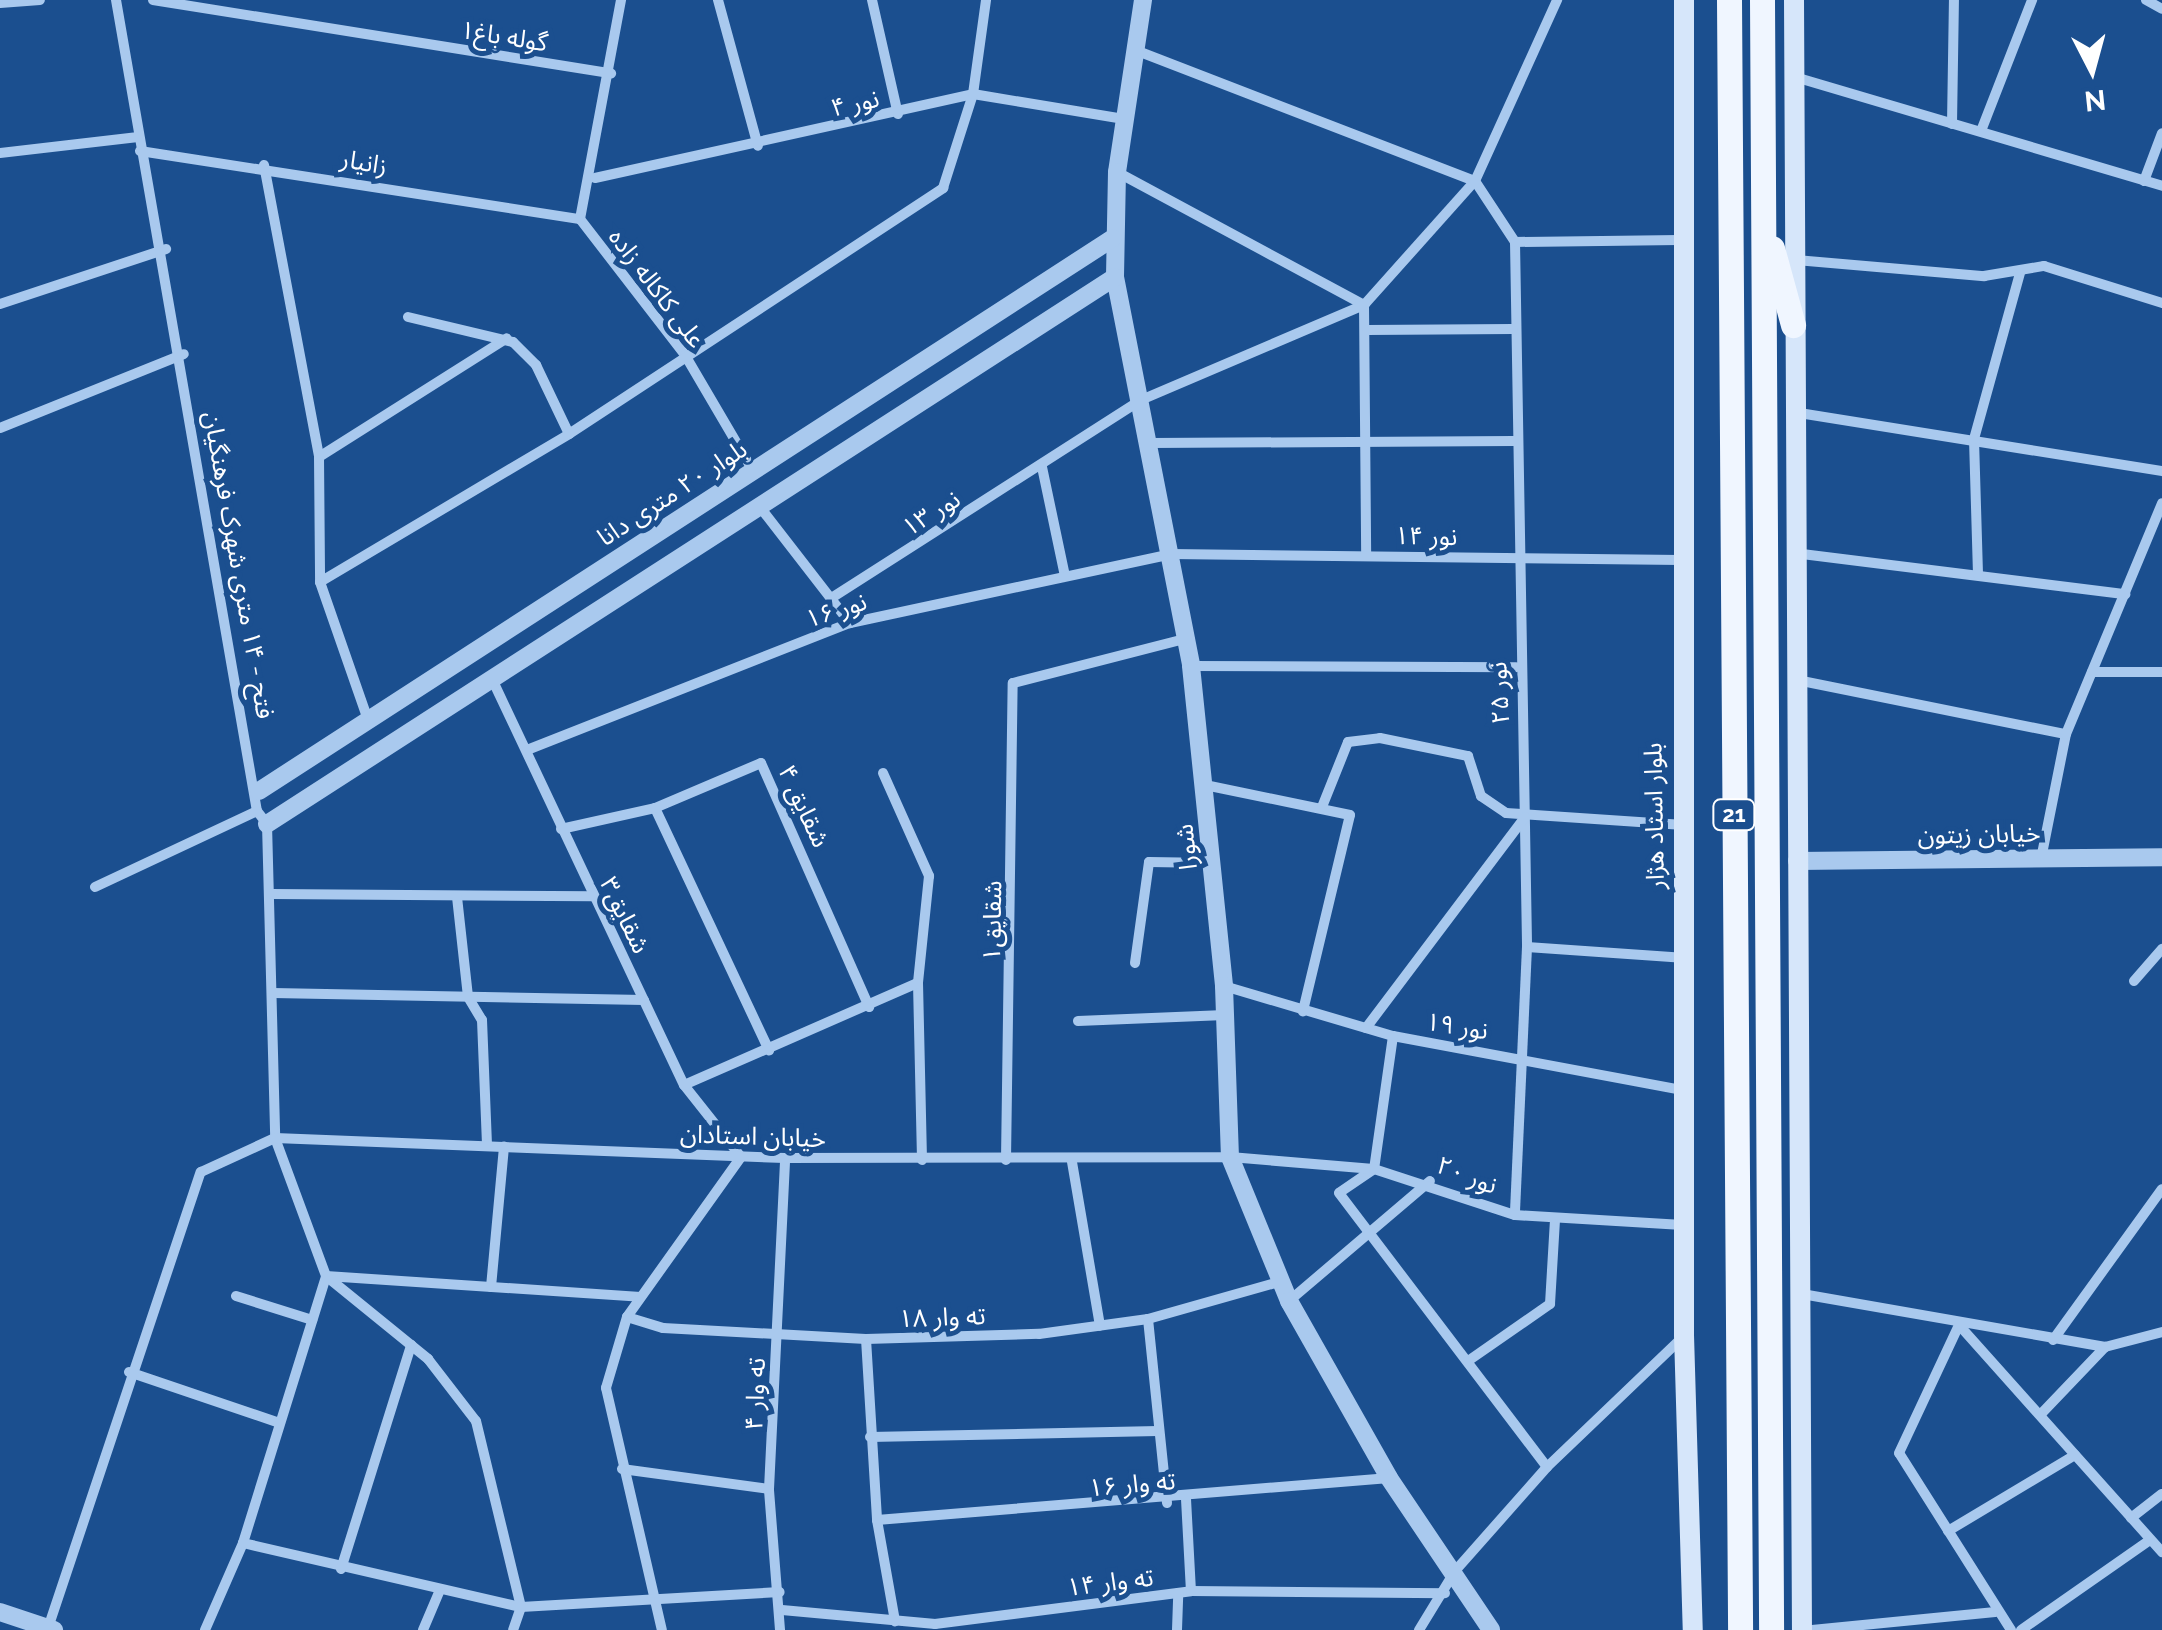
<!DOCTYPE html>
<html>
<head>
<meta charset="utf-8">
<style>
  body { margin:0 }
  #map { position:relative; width:2162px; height:1630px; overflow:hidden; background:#1b4f8f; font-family:Raleway,"Noto Sans Arabic",sans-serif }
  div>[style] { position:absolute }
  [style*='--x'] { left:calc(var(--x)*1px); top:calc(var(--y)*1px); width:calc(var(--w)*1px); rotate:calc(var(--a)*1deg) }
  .minor>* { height:10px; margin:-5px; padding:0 5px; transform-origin:5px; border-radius:5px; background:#a9c9ee }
  .tertiary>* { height:18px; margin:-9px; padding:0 9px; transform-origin:9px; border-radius:9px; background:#a9c9ee }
  .secondary>* { height:20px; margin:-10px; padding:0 10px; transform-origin:10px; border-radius:10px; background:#d6e6fa }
  .primary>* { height:25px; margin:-12.5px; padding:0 12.5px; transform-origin:12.5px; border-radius:12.5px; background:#f0f6ff }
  span { translate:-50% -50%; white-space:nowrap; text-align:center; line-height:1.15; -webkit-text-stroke:10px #1b4f8f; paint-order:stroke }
  .shield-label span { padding:2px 8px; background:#1b4f8f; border:2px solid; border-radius:8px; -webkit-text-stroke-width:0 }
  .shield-label { font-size:22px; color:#fff; font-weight:700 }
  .street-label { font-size:25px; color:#fff }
  .north { position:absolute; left:2042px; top:20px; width:100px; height:100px; -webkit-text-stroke:8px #1b4f8f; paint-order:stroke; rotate:174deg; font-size:28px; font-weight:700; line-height:40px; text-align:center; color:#fff }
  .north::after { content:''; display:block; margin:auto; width:35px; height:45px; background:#fff; clip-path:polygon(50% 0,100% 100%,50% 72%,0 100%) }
</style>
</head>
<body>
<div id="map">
  <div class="minor">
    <div style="--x:116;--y:0;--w:823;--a:80.14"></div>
    <div style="--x:257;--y:811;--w:16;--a:52"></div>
    <div style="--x:267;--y:824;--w:314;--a:88.5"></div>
    <div style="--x:275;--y:1138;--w:147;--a:69.7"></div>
    <div style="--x:326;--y:1276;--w:315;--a:3.8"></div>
    <div style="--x:153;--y:0;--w:464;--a:9.1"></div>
    <div style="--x:621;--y:0;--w:223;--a:100.6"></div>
    <div style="--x:580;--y:219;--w:172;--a:52.3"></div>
    <div style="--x:685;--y:355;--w:134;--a:59.6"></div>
    <div style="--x:718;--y:0;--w:151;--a:74.7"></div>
    <div style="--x:872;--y:0;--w:117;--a:77.2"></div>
    <div style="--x:2146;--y:0;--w:18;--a:29"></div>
    <div style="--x:0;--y:3;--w:40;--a:-4.3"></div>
    <div style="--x:1135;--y:50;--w:364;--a:21.1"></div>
    <div style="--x:1795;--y:77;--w:383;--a:16.5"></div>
    <div style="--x:1952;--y:124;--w:124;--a:-89.1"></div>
    <div style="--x:1981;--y:131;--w:141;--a:-68.7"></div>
    <div style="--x:140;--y:151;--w:445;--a:8.8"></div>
    <div style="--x:0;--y:153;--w:139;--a:-6.6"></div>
    <div style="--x:264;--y:165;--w:297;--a:79.3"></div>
    <div style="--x:319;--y:457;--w:125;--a:89.5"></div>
    <div style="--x:320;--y:582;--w:146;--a:70.8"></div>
    <div style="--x:1117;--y:172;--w:281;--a:28.3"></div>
    <div style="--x:1364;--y:305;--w:251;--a:89.5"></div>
    <div style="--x:595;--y:178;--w:387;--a:-12.5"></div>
    <div style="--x:973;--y:94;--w:153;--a:9.4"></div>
    <div style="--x:1475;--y:181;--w:73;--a:56.7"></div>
    <div style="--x:1515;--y:242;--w:705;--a:89.02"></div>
    <div style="--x:1527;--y:947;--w:268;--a:92.6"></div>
    <div style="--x:2144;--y:181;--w:51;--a:-69.4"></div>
    <div style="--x:1515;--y:242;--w:164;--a:-0.7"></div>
    <div style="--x:1796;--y:260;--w:189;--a:4.9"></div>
    <div style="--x:1984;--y:276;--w:61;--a:-9.5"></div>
    <div style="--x:2044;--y:266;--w:124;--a:17.4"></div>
    <div style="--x:0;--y:304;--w:175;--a:-18.3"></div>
    <div style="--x:408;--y:317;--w:108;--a:13.4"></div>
    <div style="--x:513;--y:342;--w:33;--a:45"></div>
    <div style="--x:536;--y:365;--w:76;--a:64.4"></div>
    <div style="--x:1367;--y:330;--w:146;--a:-0.4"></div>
    <div style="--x:1793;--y:412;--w:374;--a:9.1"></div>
    <div style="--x:0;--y:428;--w:198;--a:-21.9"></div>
    <div style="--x:1151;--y:443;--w:363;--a:-0.3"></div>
    <div style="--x:319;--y:457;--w:222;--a:-32.3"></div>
    <div style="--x:1042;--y:467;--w:111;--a:78.1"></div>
    <div style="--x:763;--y:511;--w:142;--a:52.2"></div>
    <div style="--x:1794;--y:553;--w:334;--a:7.1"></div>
    <div style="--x:1978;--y:574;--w:135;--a:-91.7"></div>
    <div style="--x:1974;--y:439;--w:172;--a:-74.5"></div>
    <div style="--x:320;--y:582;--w:290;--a:-30.7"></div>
    <div style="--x:569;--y:434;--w:448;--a:-33.3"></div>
    <div style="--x:943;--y:188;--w:99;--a:-72.3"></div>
    <div style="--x:973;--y:94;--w:95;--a:-82.1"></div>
    <div style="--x:833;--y:597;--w:366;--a:-32.6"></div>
    <div style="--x:1141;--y:400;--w:242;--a:-23.1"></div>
    <div style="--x:1364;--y:305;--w:166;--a:-48.2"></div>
    <div style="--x:1475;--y:181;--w:199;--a:-65.6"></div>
    <div style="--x:1191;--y:666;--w:325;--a:0.2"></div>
    <div style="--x:2092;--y:672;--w:70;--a:0"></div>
    <div style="--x:492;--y:679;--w:449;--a:64.7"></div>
    <div style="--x:684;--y:1085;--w:92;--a:51.6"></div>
    <div style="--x:741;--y:1157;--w:196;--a:125.5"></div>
    <div style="--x:627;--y:1317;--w:38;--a:17"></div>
    <div style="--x:663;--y:1328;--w:203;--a:3.1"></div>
    <div style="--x:866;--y:1339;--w:173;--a:-1.7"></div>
    <div style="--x:1039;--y:1334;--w:110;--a:-7.8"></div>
    <div style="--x:1148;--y:1319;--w:136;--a:-15.8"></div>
    <div style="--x:1797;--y:680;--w:274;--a:11.4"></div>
    <div style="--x:527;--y:750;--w:347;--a:-21.5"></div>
    <div style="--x:850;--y:623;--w:328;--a:-12.1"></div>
    <div style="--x:1171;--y:554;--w:510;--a:0.67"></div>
    <div style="--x:883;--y:773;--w:113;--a:65.9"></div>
    <div style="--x:929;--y:876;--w:108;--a:95.9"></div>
    <div style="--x:918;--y:983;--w:177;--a:88.7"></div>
    <div style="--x:1205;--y:785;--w:148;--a:11.7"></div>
    <div style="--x:1350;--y:815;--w:202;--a:103.5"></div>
    <div style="--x:1322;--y:807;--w:70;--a:-68.2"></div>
    <div style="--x:1348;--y:742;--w:32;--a:-7"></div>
    <div style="--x:1380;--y:738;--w:90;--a:11.6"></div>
    <div style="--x:1468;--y:756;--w:42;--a:72"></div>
    <div style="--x:1481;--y:796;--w:30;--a:34"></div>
    <div style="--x:1506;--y:813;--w:178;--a:3.9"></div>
    <div style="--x:655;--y:808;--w:268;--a:64.8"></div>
    <div style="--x:561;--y:829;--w:96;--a:-12.6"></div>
    <div style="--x:655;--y:808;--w:115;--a:-23"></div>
    <div style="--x:761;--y:763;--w:267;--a:66.1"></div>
    <div style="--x:2041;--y:859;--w:127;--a:-78.7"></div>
    <div style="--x:2066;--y:734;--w:250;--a:-67.4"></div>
    <div style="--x:95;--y:887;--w:179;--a:-25.1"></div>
    <div style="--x:271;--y:894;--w:322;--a:0.4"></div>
    <div style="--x:457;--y:897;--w:101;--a:83.7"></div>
    <div style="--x:468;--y:997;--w:27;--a:59"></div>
    <div style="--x:482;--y:1020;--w:126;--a:87.7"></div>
    <div style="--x:1527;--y:947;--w:159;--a:4"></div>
    <div style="--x:1135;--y:963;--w:102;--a:-82.1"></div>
    <div style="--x:1149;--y:862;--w:64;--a:0.9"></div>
    <div style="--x:2134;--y:981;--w:43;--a:-48.8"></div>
    <div style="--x:1224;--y:986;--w:176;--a:16.5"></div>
    <div style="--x:1393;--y:1036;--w:300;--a:10.6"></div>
    <div style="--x:273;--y:993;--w:371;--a:1.1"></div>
    <div style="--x:1078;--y:1021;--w:147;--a:-2.3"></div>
    <div style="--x:1366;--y:1028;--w:264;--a:-53"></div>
    <div style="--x:1393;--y:1036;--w:134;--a:98.1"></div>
    <div style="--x:1374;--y:1169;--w:42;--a:145.6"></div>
    <div style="--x:1339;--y:1193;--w:344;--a:52.8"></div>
    <div style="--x:684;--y:1085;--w:255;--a:-23.6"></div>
    <div style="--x:1006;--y:1160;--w:477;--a:-89.2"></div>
    <div style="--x:1013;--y:683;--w:177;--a:-14.4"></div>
    <div style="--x:1072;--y:1162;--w:166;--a:80.3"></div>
    <div style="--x:491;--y:1287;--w:141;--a:-84.7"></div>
    <div style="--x:1802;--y:1294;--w:308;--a:9.9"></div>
    <div style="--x:2105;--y:1347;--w:59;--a:-14.7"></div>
    <div style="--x:236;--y:1296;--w:80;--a:17.5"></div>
    <div style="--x:1289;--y:1301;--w:185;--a:-40.4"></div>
    <div style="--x:627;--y:1317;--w:74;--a:106.5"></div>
    <div style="--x:606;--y:1388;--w:248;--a:77"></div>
    <div style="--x:1148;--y:1319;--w:185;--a:84.1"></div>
    <div style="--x:866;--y:1339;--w:181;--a:86.5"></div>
    <div style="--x:877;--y:1520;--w:103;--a:79.9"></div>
    <div style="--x:2053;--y:1340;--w:186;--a:-54.2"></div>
    <div style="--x:1468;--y:1361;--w:100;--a:-34.8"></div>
    <div style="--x:1550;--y:1304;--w:84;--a:-86.6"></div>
    <div style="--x:129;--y:1372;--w:159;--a:18.7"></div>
    <div style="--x:2041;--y:1414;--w:93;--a:-46.3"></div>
    <div style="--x:870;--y:1437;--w:288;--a:-1.2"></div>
    <div style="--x:622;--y:1469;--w:148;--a:7.7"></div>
    <div style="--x:1186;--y:1499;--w:92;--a:86.9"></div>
    <div style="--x:2131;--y:1518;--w:39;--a:-38"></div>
    <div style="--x:877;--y:1520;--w:514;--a:-4.69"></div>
    <div style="--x:1948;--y:1531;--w:148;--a:-30.9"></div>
    <div style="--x:243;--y:1543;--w:285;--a:13"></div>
    <div style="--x:521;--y:1607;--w:259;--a:-3.3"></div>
    <div style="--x:341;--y:1569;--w:235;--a:-72.6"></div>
    <div style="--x:782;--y:1610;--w:154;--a:5.2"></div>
    <div style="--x:935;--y:1624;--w:258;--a:-7.3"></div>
    <div style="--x:1191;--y:1591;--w:254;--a:0.5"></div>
    <div style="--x:48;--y:1628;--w:481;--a:-71.5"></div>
    <div style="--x:201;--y:1172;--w:81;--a:-24.7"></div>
    <div style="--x:275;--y:1138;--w:510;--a:2.25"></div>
    <div style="--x:785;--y:1158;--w:445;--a:-0.1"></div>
    <div style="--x:1230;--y:1157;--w:144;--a:4.8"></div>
    <div style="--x:1374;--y:1169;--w:148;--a:18.1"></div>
    <div style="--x:1515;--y:1215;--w:168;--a:3.4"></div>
    <div style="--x:205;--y:1630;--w:95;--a:-66.4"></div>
    <div style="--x:243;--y:1543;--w:280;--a:-72.7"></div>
    <div style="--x:326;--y:1276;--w:132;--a:39.1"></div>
    <div style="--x:428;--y:1359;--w:78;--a:52.3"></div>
    <div style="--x:476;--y:1421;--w:191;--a:76.4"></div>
    <div style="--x:521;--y:1607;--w:24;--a:109"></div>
    <div style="--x:423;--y:1630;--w:43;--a:-67"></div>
    <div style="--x:780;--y:1630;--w:141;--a:-94.5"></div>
    <div style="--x:769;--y:1489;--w:331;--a:-87.2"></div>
    <div style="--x:1177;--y:1630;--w:37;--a:-88"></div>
    <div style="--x:1419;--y:1630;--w:69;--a:-58.6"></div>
    <div style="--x:1455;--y:1571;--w:139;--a:-48.5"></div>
    <div style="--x:1547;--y:1467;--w:190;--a:-43.7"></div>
    <div style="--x:1812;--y:1630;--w:184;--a:-5.6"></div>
    <div style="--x:2011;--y:1630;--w:209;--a:-122.3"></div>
    <div style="--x:1899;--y:1453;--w:141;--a:-64.9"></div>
    <div style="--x:1959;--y:1325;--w:305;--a:48.2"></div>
    <div style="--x:2021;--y:1630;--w:157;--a:-34.9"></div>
  </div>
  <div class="tertiary">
    <div style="--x:1143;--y:0;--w:174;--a:98.6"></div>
    <div style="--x:1117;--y:172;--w:105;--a:91.1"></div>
    <div style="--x:1115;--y:277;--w:396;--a:78.9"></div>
    <div style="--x:1191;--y:666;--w:322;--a:84.1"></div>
    <div style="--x:1224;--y:986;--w:171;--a:88"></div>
    <div style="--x:1230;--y:1157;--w:156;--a:67.7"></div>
    <div style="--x:1289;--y:1301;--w:203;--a:60.5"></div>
    <div style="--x:1389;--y:1478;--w:183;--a:56.1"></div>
    <div style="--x:259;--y:791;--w:1017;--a:-32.92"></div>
    <div style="--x:267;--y:824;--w:1009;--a:-32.82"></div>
    <div style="--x:1797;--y:861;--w:365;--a:-0.6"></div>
    <div style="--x:0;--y:1612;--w:57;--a:18.4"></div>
  </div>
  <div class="secondary">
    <div style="--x:1684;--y:0;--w:1335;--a:90"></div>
    <div style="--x:1684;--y:1335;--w:295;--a:88.3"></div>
    <div style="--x:1794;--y:0;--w:1630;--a:89.72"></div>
  </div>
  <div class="primary">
    <div style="--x:1729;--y:0;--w:1630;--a:89.61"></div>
    <div style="--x:1762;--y:0;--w:1630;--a:89.68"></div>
    <div style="--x:1772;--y:248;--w:80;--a:74.7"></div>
  </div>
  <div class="shield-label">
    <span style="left:1734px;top:815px">21</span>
  </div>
  <div class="street-label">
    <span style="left:504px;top:36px;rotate:9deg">گوله باغ۱</span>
    <span style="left:855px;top:103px;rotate:-13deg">نور ۴</span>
    <span style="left:364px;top:162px;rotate:10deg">زانیار</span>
    <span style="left:657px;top:288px;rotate:53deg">علی کاکاله زاده</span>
    <span style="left:672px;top:493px;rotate:-33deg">بلوار ۲۰ متری دانا</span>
    <span style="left:931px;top:513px;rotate:-32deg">نور ۱۳</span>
    <span style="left:1426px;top:536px;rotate:1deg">نور ۱۴</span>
    <span style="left:239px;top:565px;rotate:80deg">فتح - ۱۴ متری شهرک فرهنگیان</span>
    <span style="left:836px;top:610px;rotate:-18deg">نور ۱۶</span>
    <span style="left:1499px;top:693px;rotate:-93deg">نور ۲۵</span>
    <span style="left:804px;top:806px;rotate:65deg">شقایق ۴</span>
    <span style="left:1654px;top:816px;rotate:-91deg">بلوار استاد هژار</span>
    <span style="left:1979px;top:834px;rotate:-1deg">خیابان زیتون</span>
    <span style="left:1186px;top:847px;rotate:-96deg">شورا</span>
    <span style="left:625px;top:915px;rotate:64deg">شقایق۳</span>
    <span style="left:992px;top:921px;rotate:-89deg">شقایق۱</span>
    <span style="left:1457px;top:1026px;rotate:9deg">نور ۱۹</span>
    <span style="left:753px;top:1136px;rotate:2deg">خیابان استادان</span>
    <span style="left:1467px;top:1175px;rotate:21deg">نور ۲۰</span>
    <span style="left:942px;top:1317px;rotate:-2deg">ته وار ۱۸</span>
    <span style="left:755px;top:1394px;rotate:-88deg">ته وار ۴</span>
    <span style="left:1132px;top:1484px;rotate:-5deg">ته وار ۱۶</span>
    <span style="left:1110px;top:1582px;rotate:-7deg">ته وار ۱۴</span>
  </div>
  <div class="north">N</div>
</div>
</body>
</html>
